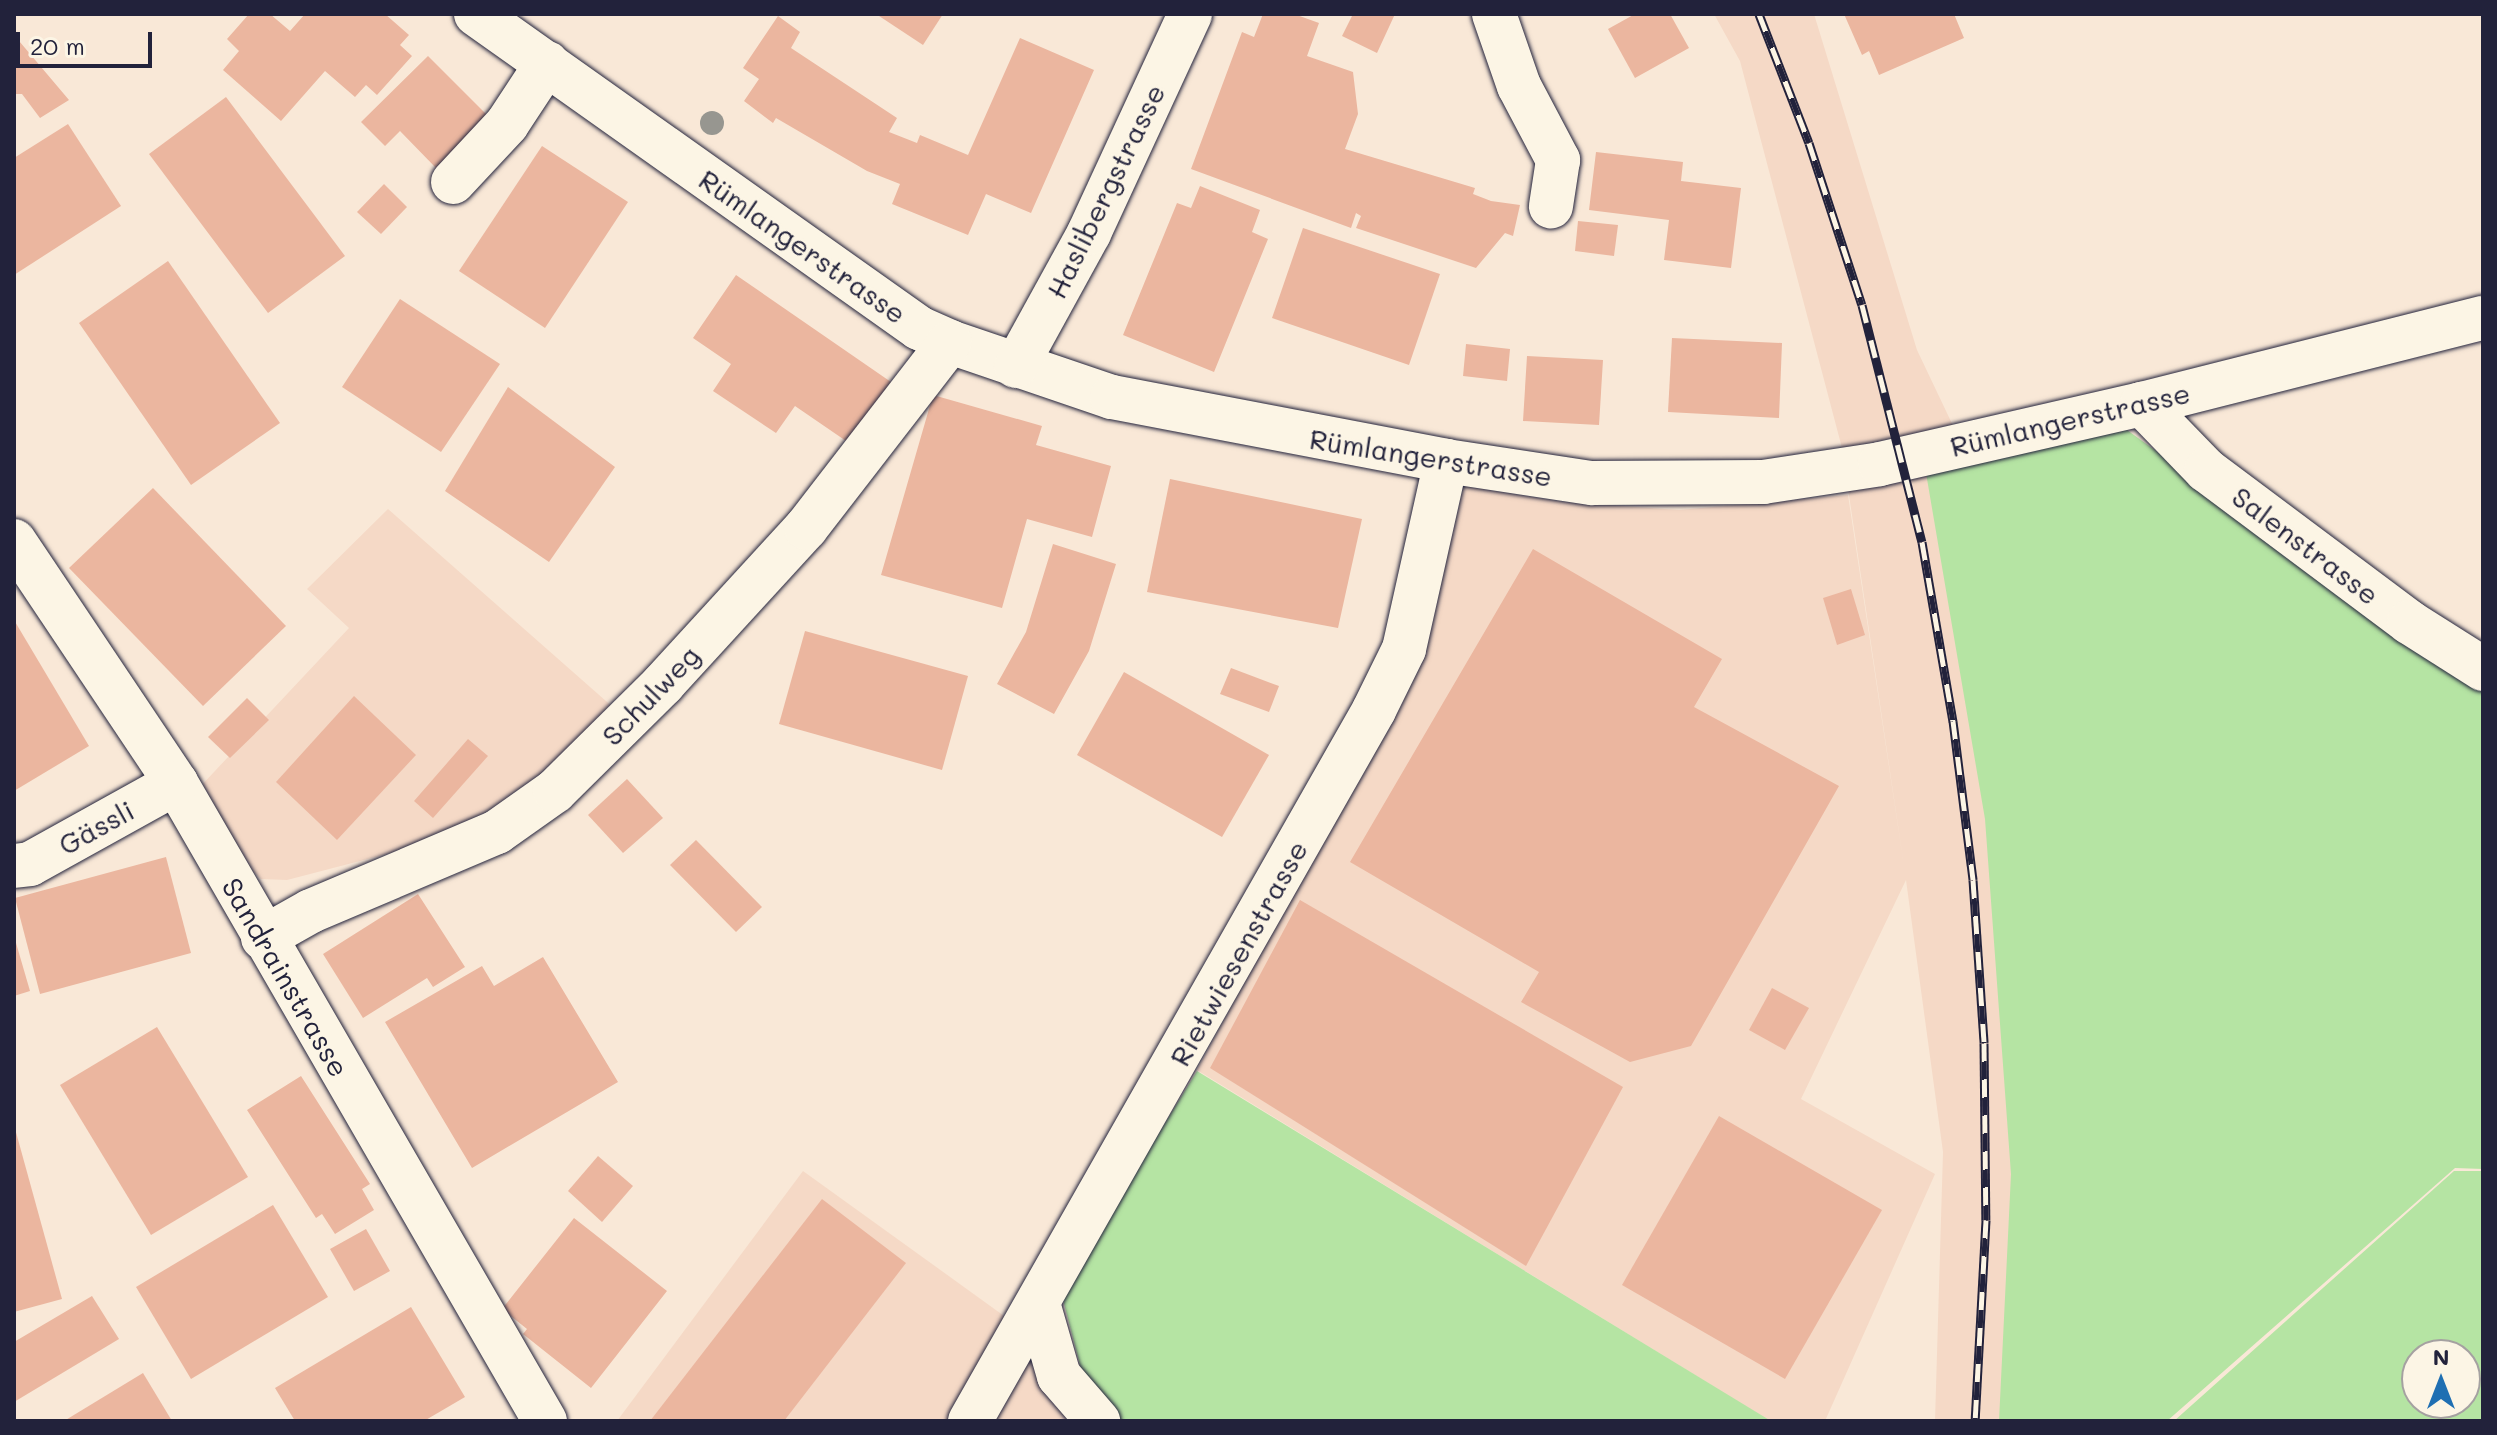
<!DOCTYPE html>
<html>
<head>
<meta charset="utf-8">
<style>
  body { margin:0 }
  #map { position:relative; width:2497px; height:1435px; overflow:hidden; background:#f9e8d7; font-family:Mali,sans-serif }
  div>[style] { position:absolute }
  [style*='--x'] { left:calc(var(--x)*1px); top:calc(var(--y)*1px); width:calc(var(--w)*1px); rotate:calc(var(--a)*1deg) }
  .built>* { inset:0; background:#f5d9c6 }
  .green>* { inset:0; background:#b5e4a3 }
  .building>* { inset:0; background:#ebb69f }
  .roads { filter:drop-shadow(0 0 2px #22223b) drop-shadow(0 0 2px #22223b) }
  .minor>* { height:44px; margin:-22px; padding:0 22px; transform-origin:22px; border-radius:22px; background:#fcf5e5 }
  .rail>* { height:9px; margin-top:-4.5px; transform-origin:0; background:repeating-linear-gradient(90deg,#fcf5e5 0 18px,#22223b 0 36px); box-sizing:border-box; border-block:2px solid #22223b }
  .trees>* { width:24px; height:24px; margin:-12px; border-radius:50%; background:#979690 }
  span { translate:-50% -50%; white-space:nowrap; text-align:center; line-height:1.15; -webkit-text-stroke:6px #fcf5e5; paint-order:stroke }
  .street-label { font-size:28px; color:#22223b }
  .frame { position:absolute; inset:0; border:16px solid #22223b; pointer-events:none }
  .north { position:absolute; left:2401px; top:1339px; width:80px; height:80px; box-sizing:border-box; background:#fcf5e5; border:2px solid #a5a1a1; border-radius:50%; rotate:0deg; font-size:22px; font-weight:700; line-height:32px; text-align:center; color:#22223b }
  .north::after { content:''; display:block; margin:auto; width:28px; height:36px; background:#1f6fb2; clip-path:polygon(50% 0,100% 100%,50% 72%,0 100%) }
  .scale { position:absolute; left:16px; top:32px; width:136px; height:36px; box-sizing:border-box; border:4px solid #22223b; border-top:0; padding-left:10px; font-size:24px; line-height:28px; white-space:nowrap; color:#22223b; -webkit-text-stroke:6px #fcf5e5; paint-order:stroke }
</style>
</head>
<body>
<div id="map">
  <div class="built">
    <div style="clip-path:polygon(1714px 14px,1814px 14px,1917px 350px,1956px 432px,2082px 1421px,1935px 1421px,1943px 1152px,1906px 880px,1801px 1099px,1935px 1174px,1825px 1421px,1770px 1421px,1197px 1070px,1421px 655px,1464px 486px,1563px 502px,1679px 510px,1848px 495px,1904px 866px,1842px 448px,1740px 61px)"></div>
    <div style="clip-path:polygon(388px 509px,615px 709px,537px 780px,489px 813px,429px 843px,287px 880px,261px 879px,240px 859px,199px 788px,349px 628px,307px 589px)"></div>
    <div style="clip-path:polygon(803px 1171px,1150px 1421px,617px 1421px)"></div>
  </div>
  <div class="green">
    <div style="clip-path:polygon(2127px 430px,2483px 687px,2483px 1169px,2455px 1168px,2167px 1421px,1999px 1421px,2011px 1174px,1985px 819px,1926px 473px)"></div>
    <div style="clip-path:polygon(1197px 1071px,1771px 1421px,1119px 1421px,1081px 1369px,1061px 1292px)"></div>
    <div style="clip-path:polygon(evenodd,2454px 1171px,2483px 1171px,2483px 1421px,2174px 1421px,2454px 1171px,2417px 1355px,2465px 1355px,2465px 1403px,2417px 1403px,2417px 1355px)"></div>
  </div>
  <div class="building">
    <div style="clip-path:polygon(249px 14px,270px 14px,290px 31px,305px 14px,385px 14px,409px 35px,400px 45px,412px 56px,377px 95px,366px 85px,355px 97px,325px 71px,281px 121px,223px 70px,239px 51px,227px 39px)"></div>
    <div style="clip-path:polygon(876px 14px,943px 14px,923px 45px)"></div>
    <div style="clip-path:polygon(1263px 14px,1294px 14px,1319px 23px,1307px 56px,1353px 72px,1358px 114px,1345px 149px,1475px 188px,1473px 194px,1491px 201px,1520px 205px,1513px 236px,1505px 233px,1476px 268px,1356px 228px,1361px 216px,1356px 213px,1351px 228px,1191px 169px,1242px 32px,1254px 37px)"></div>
    <div style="clip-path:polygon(1353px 14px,1395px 14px,1377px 53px,1342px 36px)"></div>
    <div style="clip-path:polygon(1635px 14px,1670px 14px,1689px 48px,1635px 78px,1608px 29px)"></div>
    <div style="clip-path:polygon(1844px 14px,1954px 14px,1964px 38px,1879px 75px,1869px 51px,1862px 55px)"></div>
    <div style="clip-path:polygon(778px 16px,800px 32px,791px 48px,897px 118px,889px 132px,917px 143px,920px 135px,968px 155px,1020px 38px,1094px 70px,1031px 213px,986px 194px,968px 235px,892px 204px,900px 184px,867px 171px,776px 118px,773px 123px,744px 101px,759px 79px,743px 68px)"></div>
    <div style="clip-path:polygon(14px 35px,69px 100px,40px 118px,22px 94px,14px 94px)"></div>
    <div style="clip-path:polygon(428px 56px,489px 117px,436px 168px,400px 131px,385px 146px,361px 122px)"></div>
    <div style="clip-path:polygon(226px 97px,345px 256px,268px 313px,149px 154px)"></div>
    <div style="clip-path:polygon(68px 124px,121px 206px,14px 275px,14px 158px)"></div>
    <div style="clip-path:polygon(542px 146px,628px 202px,545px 328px,459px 271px)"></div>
    <div style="clip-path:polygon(1596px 152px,1683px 162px,1681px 181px,1741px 188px,1731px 268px,1664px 260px,1669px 220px,1589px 210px)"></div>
    <div style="clip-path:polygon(384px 184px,407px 207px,381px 234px,357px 212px)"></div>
    <div style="clip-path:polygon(1200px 186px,1260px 210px,1252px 232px,1268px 239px,1214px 372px,1123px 335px,1177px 203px,1191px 208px)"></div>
    <div style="clip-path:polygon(1578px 221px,1618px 225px,1614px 256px,1575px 251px)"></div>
    <div style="clip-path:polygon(1303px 228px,1440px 274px,1409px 365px,1272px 318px)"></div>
    <div style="clip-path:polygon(168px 261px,280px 423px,191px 485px,79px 323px)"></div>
    <div style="clip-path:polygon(736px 275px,891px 382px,849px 443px,795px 406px,776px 433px,713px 391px,731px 364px,693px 338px)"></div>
    <div style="clip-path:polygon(400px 299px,500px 364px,441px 452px,342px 387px)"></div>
    <div style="clip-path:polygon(1672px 338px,1782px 343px,1779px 418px,1668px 412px)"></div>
    <div style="clip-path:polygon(1466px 344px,1510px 349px,1507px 381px,1463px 376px)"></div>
    <div style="clip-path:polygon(1527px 356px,1603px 360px,1599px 425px,1523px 421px)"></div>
    <div style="clip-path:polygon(508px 387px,615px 467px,549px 562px,445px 491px)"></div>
    <div style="clip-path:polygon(933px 395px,1042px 426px,1036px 445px,1111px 466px,1092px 537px,1027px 519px,1002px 608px,881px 575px)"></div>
    <div style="clip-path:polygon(1170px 479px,1362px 519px,1338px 628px,1147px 592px)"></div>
    <div style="clip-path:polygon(153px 488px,286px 626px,203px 706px,69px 568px)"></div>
    <div style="clip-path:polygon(1053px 544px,1116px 564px,1089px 651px,1054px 714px,997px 684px,1026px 632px)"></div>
    <div style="clip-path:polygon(1533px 549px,1722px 659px,1694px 707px,1839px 786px,1691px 1046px,1630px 1062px,1521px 1002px,1539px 972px,1350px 862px)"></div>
    <div style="clip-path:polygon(1851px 589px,1865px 635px,1837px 645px,1823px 598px)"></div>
    <div style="clip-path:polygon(14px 620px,89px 746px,14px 791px)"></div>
    <div style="clip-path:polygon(805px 631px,968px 676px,942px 770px,779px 724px)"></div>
    <div style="clip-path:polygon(1231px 668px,1279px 686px,1269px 712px,1220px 694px)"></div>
    <div style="clip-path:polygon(1124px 672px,1269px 755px,1222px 837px,1077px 755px)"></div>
    <div style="clip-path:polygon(354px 696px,416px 755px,337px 840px,276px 782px)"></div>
    <div style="clip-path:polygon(247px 698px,269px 720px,230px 758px,208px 737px)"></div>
    <div style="clip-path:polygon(468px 739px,488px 756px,433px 818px,414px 801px)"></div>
    <div style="clip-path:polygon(627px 779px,663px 818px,623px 853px,588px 815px)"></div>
    <div style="clip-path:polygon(696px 840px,762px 907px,736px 932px,670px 865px)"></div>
    <div style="clip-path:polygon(166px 857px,191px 953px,40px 994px,15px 898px)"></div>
    <div style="clip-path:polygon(418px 894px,465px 967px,433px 987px,427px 978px,363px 1018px,323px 954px)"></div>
    <div style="clip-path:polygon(1300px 900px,1623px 1087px,1526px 1266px,1210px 1068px)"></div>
    <div style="clip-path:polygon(14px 936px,30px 991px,14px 996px)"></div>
    <div style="clip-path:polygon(543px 957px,618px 1082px,472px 1168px,385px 1022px,482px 966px,494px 986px)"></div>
    <div style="clip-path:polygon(1772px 988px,1809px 1008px,1785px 1050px,1749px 1030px)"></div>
    <div style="clip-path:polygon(157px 1027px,248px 1177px,151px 1235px,60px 1085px)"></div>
    <div style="clip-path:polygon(301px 1076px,370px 1184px,362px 1189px,374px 1210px,335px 1234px,322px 1214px,316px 1218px,247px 1110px)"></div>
    <div style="clip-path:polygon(1719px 1116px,1882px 1210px,1785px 1379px,1622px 1285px)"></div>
    <div style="clip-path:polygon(14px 1125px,62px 1299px,14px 1312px)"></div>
    <div style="clip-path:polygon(598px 1156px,633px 1186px,602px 1222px,568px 1191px)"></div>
    <div style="clip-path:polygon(822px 1199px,906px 1263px,784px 1421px,650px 1421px)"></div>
    <div style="clip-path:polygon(273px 1205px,328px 1297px,191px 1379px,136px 1287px)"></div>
    <div style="clip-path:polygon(574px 1218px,667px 1291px,591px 1388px,523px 1334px,527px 1329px,502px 1309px)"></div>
    <div style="clip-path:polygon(366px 1229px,390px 1271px,354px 1291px,330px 1249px)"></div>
    <div style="clip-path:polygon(92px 1296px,119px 1339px,14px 1402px,14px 1342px)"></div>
    <div style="clip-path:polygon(411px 1307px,465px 1397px,424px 1421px,295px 1421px,275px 1388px)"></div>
    <div style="clip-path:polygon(143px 1373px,172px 1421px,64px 1421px)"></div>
  </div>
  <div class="roads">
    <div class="minor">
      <div style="--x:476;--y:14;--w:543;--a:35.33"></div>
      <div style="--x:919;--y:328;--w:34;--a:24"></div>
      <div style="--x:950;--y:342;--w:171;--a:18.8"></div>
      <div style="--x:1112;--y:397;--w:340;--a:10.8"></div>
      <div style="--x:1446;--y:461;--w:148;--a:8.6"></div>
      <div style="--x:1592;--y:483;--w:171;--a:-0.3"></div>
      <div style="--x:1763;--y:482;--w:118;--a:-8.7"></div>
      <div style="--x:1880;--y:464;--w:269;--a:-12.9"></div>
      <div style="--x:2142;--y:404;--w:352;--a:-14.2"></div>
      <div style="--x:1494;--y:14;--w:76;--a:70.9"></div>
      <div style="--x:1519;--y:86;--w:84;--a:62.2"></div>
      <div style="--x:1558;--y:160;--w:47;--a:98.7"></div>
      <div style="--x:453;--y:182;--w:79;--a:-47"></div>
      <div style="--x:507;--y:124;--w:73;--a:-56.7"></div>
      <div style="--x:1016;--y:366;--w:152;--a:-61.2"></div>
      <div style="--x:1089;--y:233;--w:241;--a:-65.2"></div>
      <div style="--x:2142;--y:404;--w:92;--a:45.9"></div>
      <div style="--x:2206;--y:470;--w:254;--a:36.8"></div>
      <div style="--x:2409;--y:622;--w:88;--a:32.4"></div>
      <div style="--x:14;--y:541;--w:291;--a:56.2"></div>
      <div style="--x:176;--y:783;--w:737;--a:59.96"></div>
      <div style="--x:14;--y:866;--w:16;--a:-7"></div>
      <div style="--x:30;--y:864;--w:167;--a:-29"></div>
      <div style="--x:263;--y:938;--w:55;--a:-29.4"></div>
      <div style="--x:311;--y:911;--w:202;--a:-23"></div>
      <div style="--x:497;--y:832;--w:71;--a:-35.3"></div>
      <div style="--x:555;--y:791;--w:152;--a:-44.7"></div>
      <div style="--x:663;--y:684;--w:212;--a:-47.5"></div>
      <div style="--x:806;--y:528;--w:235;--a:-52.3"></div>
      <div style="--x:1038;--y:1303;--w:76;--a:74"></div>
      <div style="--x:1059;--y:1376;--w:60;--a:49.1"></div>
      <div style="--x:970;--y:1421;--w:818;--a:-60.39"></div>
      <div style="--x:1374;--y:710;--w:68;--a:-63.8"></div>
      <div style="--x:1404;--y:649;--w:193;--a:-77.4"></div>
    </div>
  </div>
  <div class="rail">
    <div style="--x:1759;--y:14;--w:138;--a:68.8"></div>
    <div style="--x:1809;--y:143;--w:170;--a:71.9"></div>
    <div style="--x:1862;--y:305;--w:244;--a:75.8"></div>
    <div style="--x:1922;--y:542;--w:182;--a:80.2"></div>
    <div style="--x:1953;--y:721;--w:160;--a:82.8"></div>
    <div style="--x:1973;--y:880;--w:163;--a:86.1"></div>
    <div style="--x:1984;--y:1043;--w:177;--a:89.4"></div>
    <div style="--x:1986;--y:1220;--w:201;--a:93.1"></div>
  </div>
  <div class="trees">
    <div style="left:712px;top:123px"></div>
  </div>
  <div class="street-label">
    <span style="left:1105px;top:191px;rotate:-64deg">Haslibergstrasse</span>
    <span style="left:803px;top:246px;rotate:35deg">Rümlangerstrasse</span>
    <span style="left:2070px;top:419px;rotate:-13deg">Rümlangerstrasse</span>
    <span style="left:1431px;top:457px;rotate:9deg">Rümlangerstrasse</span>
    <span style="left:2306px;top:545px;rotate:37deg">Salenstrasse</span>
    <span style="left:650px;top:695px;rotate:-46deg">Schulweg</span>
    <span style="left:96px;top:827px;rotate:-29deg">Gässli</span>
    <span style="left:1238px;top:953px;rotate:-61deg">Rietwiesenstrasse</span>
    <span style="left:286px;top:977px;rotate:60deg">Sandrainstrasse</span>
  </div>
  <div class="frame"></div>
  <div class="north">N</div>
  <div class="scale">20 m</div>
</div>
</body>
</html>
